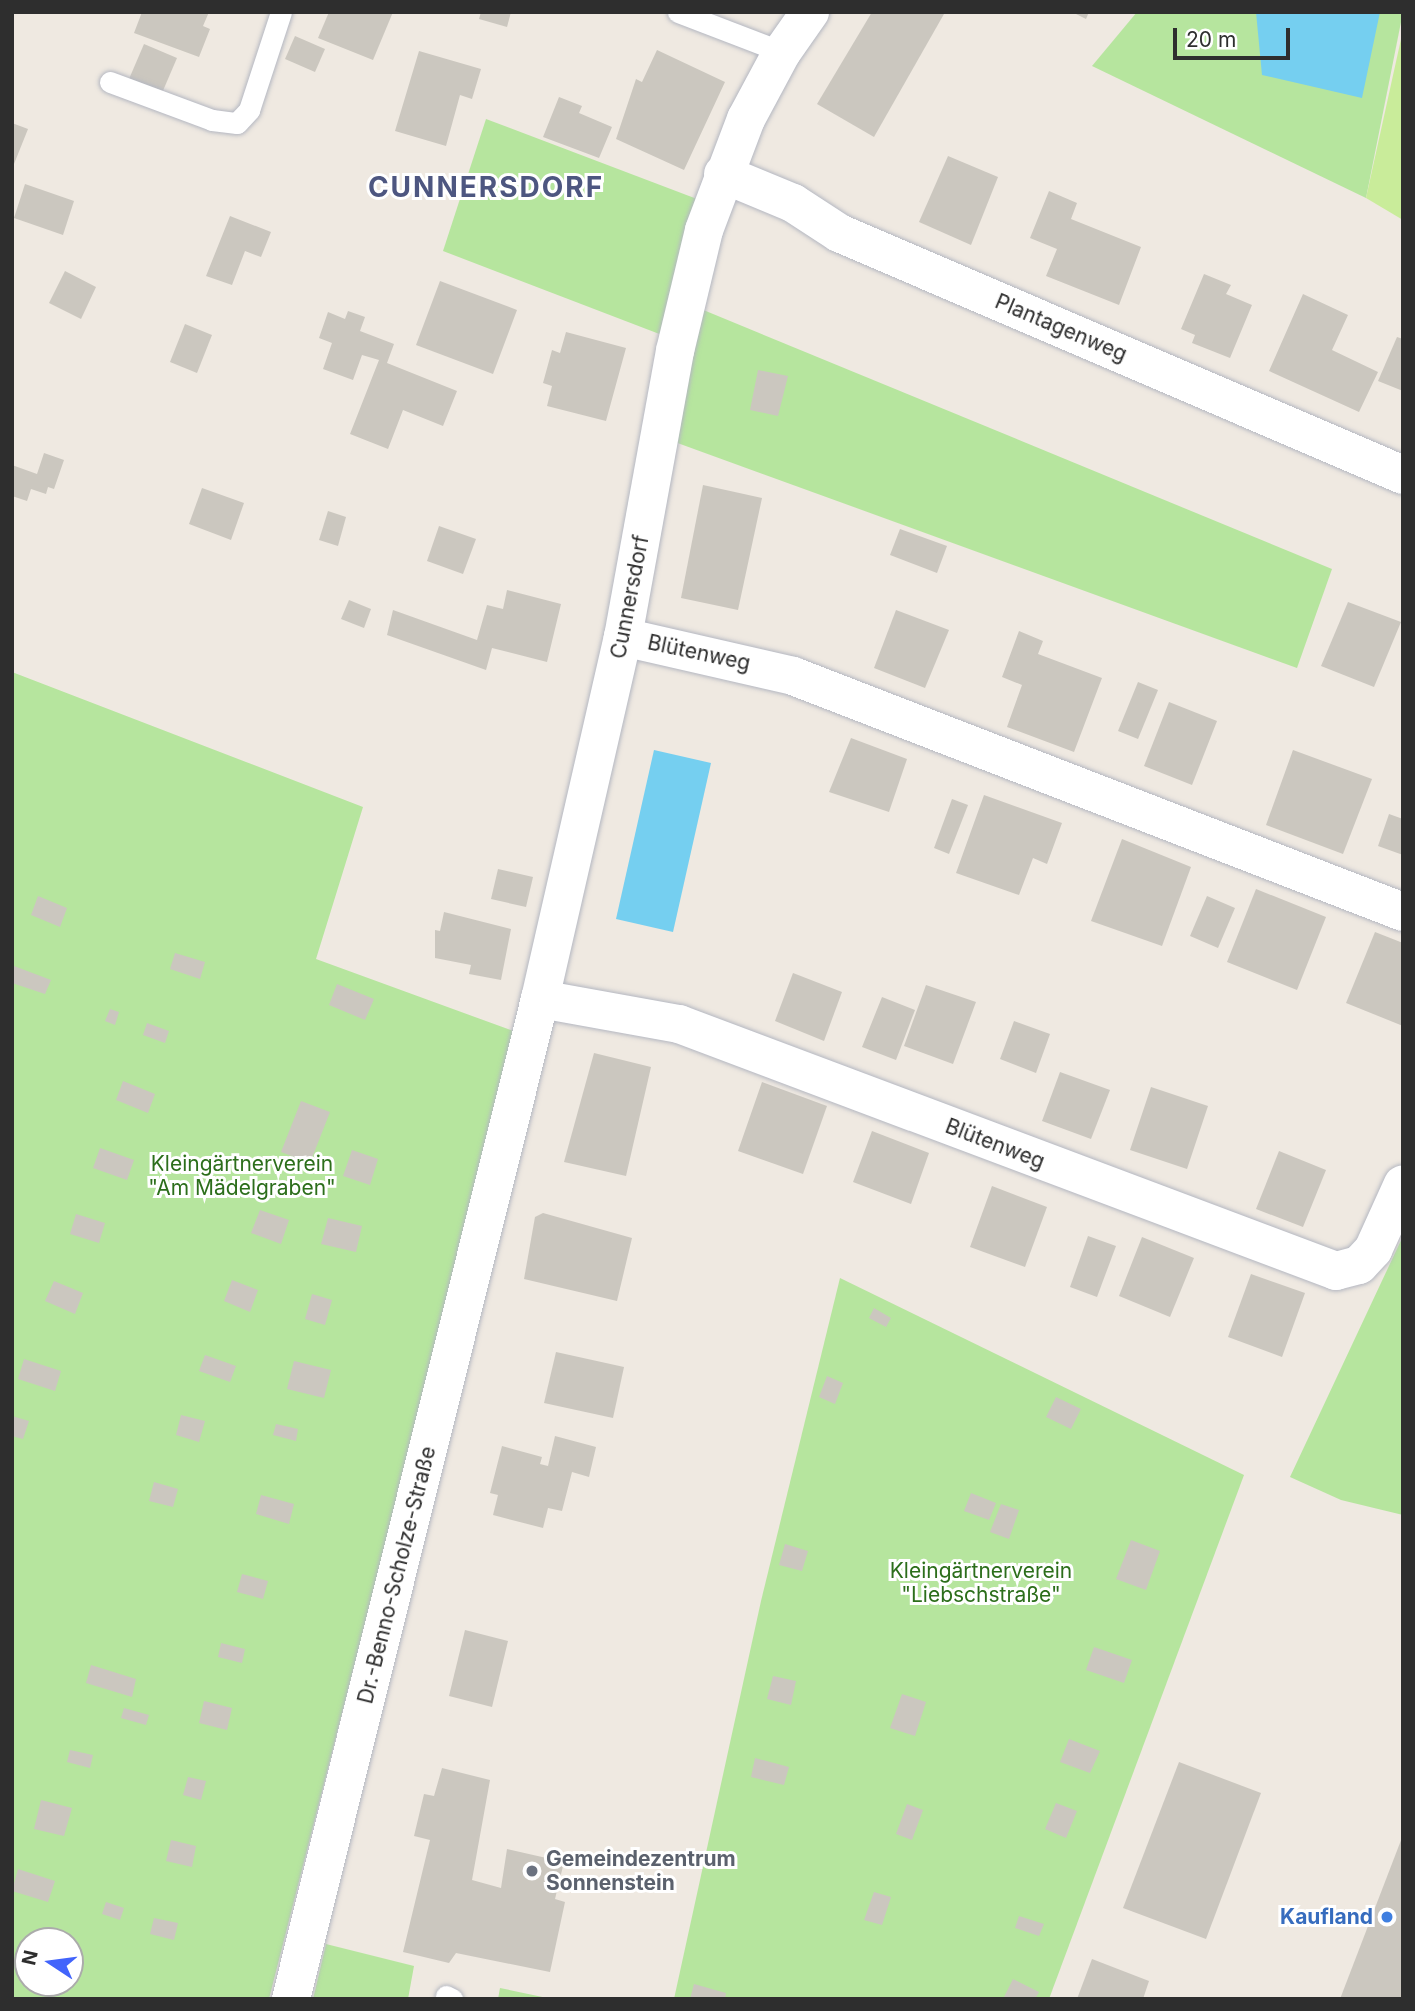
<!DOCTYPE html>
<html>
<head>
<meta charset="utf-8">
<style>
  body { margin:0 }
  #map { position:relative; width:1415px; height:2011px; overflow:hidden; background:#efe9e1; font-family:Inter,sans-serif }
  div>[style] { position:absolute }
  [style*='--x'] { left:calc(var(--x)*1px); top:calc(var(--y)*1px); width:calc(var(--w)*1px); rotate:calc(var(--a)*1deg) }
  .green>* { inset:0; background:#b6e59e }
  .pitch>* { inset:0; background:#c9ec9a }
  .water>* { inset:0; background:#75cff0 }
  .building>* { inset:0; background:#cbc7bf }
  .roads { filter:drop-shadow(0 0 2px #b4b7c1) drop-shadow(0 0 2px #b4b7c1) }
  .service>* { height:21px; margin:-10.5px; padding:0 10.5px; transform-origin:10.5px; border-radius:10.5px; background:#fff }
  .minor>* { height:38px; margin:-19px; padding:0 19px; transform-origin:19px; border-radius:19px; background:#fff }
  .dots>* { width:19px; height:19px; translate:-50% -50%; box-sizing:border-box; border:4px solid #fff; border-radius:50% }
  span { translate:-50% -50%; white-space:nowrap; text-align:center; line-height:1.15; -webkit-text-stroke:6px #fff; paint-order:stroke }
  .street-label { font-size:21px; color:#2e2e2e }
  .park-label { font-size:21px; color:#2c6e1b }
  .worship-label { font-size:21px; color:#5b616d; font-weight:700 }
  .left { translate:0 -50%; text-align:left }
  .shop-label { font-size:21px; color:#366cbe; font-weight:700 }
  .right { translate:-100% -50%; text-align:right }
  .district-label { font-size:28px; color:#4d5680; font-weight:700; letter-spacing:2px }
  .frame { position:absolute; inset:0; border:14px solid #2e2e2e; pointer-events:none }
  .north { position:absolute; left:14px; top:1927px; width:70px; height:70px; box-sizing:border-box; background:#fff; border:2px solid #ababab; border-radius:50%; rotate:283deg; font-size:19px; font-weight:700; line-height:28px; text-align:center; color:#2e2e2e }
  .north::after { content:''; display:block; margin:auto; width:24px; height:32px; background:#4264fb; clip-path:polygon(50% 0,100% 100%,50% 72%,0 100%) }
  .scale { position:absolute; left:1173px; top:28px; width:117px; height:32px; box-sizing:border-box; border:4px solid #2e2e2e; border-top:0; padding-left:9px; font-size:21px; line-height:24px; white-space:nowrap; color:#2e2e2e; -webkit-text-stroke:5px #fff; paint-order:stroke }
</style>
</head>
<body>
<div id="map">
  <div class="green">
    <div style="clip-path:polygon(1137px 12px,1403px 12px,1366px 198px,1092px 66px)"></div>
    <div style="clip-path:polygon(486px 119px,697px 199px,662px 335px,443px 251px)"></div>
    <div style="clip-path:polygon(701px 309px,1332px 569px,1297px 668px,672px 441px)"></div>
    <div style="clip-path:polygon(evenodd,12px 672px,363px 807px,316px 959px,516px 1032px,269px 1999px,12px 1999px,12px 672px,28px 1941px,70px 1941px,70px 1983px,28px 1983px,28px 1941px)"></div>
    <div style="clip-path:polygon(1403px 1236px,1403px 1515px,1341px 1500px,1290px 1477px)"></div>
    <div style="clip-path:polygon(840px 1278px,1244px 1475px,1049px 1999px,674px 1999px,761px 1601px)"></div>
    <div style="clip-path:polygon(326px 1944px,414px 1966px,408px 1999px,313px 1999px)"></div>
    <div style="clip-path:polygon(500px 1988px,552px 1999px,498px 1999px)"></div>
  </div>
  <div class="pitch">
    <div style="clip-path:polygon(1403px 30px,1403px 220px,1366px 198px)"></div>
  </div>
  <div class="water">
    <div style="clip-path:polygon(1256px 12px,1380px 12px,1362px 98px,1262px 75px)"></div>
    <div style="clip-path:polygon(654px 750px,711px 763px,673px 932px,616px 919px)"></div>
  </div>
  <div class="building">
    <div style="clip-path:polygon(142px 12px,209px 12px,203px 26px,210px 29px,199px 57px,134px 33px)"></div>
    <div style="clip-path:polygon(329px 12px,393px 12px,373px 60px,318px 38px)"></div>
    <div style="clip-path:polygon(481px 12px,511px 12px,507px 27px,479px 19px)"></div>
    <div style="clip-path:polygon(872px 12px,944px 14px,874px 137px,817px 104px)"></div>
    <div style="clip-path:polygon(1072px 12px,1089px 12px,1086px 19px)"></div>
    <div style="clip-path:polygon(295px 36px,325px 49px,315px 72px,285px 59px)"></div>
    <div style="clip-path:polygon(144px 44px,177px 58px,162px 93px,129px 79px)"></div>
    <div style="clip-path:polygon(657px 50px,725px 82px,684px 170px,616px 139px,636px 79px,642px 82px)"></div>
    <div style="clip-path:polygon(419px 51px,481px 69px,472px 99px,460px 95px,446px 146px,395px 131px)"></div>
    <div style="clip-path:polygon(559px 97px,582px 106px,579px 113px,612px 127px,599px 158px,543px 137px)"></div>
    <div style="clip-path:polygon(12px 123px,28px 129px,12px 169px)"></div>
    <div style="clip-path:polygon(948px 156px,998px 177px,971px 245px,919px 222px)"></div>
    <div style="clip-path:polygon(25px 184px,74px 201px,63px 235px,14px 218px)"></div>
    <div style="clip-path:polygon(1049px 191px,1077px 203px,1071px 219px,1141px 247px,1119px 305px,1046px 276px,1057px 249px,1030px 238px)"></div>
    <div style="clip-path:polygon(230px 216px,271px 232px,261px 257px,245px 251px,232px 285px,206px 276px)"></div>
    <div style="clip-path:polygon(65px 271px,96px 287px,81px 319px,49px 303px)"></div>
    <div style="clip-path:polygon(1204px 274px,1231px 285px,1226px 294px,1252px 305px,1230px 358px,1192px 343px,1195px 335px,1181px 329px)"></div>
    <div style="clip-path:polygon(440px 281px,517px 310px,493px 374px,416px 345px)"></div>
    <div style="clip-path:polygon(1303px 294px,1348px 315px,1332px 350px,1378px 372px,1359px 412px,1269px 371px)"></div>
    <div style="clip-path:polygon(348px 311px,365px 317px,360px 331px,394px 344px,387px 363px,457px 391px,443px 426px,403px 410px,388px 449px,350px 434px,379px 360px,362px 355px,353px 380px,323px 369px,332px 343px,319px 338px,328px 312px,345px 319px)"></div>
    <div style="clip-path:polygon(185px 324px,212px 335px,197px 373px,170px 362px)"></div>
    <div style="clip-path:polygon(566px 332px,626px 348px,606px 421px,547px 406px,552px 386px,543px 383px,552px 350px,560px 353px)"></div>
    <div style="clip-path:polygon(1397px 337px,1403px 339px,1403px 391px,1378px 381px)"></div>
    <div style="clip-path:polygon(758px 370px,788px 376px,778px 416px,750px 410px)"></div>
    <div style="clip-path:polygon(44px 453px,64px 460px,54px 489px,48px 487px,46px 494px,31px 489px,27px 501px,12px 496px,12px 465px,37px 474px)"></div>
    <div style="clip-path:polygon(703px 485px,762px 498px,738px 610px,681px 598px)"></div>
    <div style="clip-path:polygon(202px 488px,244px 503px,231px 540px,189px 524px)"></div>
    <div style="clip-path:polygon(328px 511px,346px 517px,338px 546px,319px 540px)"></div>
    <div style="clip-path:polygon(439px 526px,476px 539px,463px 574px,427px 561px)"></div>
    <div style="clip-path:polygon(900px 529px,947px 546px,937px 573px,890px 555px)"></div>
    <div style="clip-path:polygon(507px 590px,561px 604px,547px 662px,492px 648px,486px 670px,387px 635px,393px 610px,477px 640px,487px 605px,503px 609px)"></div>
    <div style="clip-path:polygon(349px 600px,371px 609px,364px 628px,341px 619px)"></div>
    <div style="clip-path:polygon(1348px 602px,1401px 622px,1374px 687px,1321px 666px)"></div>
    <div style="clip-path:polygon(896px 610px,949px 630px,925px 688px,874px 668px)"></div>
    <div style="clip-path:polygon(1019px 631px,1043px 641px,1038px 654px,1102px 678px,1074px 752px,1007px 727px,1022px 685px,1002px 677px)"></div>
    <div style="clip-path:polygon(1138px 682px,1158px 690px,1138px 739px,1118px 731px)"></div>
    <div style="clip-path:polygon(1169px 702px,1217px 721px,1192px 785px,1144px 766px)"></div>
    <div style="clip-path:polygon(851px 738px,907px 759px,889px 812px,829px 792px)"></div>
    <div style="clip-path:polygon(1293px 750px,1372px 779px,1343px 854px,1266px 825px)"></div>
    <div style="clip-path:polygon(984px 795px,1062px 823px,1047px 864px,1033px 858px,1019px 895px,956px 873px)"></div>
    <div style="clip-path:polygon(952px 799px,968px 805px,949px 854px,934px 848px)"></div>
    <div style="clip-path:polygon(1389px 814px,1403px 819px,1403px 855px,1378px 846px)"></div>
    <div style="clip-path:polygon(1122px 839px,1191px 867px,1162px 946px,1091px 921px)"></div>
    <div style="clip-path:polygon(498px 869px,533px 877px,526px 907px,491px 899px)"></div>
    <div style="clip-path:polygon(1256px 889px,1326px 917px,1297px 990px,1227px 962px)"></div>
    <div style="clip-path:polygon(38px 896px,67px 908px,60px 927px,31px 915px)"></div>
    <div style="clip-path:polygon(1207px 896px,1235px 908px,1218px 948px,1190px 936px)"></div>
    <div style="clip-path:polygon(444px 912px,511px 929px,501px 980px,469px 974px,471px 965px,435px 958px,435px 930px,440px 931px)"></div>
    <div style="clip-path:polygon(1375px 932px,1403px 943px,1403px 1026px,1346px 1003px)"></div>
    <div style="clip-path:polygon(175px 953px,205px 962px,200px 979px,170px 969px)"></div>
    <div style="clip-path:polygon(14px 966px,51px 980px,45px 994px,12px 983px)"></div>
    <div style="clip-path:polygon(793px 973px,842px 992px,824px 1041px,775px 1021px)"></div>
    <div style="clip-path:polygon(337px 984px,374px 999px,365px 1020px,329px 1005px)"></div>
    <div style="clip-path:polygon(926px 985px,976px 1002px,953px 1064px,904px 1046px)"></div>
    <div style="clip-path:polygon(882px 997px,915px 1010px,896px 1060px,862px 1047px)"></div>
    <div style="clip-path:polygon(110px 1009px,119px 1012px,115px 1025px,105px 1021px)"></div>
    <div style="clip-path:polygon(1014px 1021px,1050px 1034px,1036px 1073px,1000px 1059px)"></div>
    <div style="clip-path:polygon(147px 1023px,169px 1031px,165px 1043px,143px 1035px)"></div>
    <div style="clip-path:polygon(594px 1053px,651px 1067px,626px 1176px,564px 1162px)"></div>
    <div style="clip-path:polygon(1060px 1072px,1110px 1090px,1091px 1139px,1042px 1121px)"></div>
    <div style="clip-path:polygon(123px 1081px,155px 1094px,148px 1113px,116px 1100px)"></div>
    <div style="clip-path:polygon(762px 1082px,827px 1106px,803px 1174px,738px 1151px)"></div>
    <div style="clip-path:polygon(1151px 1087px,1208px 1106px,1187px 1169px,1130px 1150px)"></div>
    <div style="clip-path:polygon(301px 1101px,330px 1112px,310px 1163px,281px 1152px)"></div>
    <div style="clip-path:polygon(872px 1131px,929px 1153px,911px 1204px,853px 1182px)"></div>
    <div style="clip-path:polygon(100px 1148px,134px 1160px,127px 1180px,93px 1168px)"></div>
    <div style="clip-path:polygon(352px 1150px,378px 1159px,370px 1185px,343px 1176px)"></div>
    <div style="clip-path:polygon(1279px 1151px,1326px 1170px,1303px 1227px,1256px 1209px)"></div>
    <div style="clip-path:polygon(992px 1186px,1047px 1207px,1025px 1267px,970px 1247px)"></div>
    <div style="clip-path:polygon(260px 1210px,289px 1220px,281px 1244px,251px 1233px)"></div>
    <div style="clip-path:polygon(543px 1213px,632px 1238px,617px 1301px,524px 1279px,535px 1217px)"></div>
    <div style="clip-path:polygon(76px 1214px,105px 1223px,99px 1243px,70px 1234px)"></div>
    <div style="clip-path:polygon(328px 1218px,362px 1226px,356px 1252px,321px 1244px)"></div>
    <div style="clip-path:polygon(1088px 1236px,1116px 1246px,1097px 1297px,1070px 1287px)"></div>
    <div style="clip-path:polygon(1142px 1237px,1194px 1258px,1170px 1317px,1119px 1296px)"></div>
    <div style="clip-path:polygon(1251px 1274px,1305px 1293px,1282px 1357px,1228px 1337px)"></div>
    <div style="clip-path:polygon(232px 1280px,258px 1290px,250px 1312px,224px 1301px)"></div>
    <div style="clip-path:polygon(54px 1281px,83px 1293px,75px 1314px,45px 1301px)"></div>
    <div style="clip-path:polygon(312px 1294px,332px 1300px,325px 1325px,305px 1319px)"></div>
    <div style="clip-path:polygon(874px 1308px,891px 1318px,886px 1327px,869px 1318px)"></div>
    <div style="clip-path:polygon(556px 1352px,624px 1367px,613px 1418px,544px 1403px)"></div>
    <div style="clip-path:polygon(205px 1355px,236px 1366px,230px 1382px,199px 1371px)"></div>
    <div style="clip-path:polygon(24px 1359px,61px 1371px,55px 1391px,18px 1379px)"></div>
    <div style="clip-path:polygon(294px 1361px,331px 1370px,324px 1398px,287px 1389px)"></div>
    <div style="clip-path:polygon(827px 1376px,843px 1383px,835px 1404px,819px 1397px)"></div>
    <div style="clip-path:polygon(1056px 1397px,1081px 1409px,1071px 1429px,1046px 1417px)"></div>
    <div style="clip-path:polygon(181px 1415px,205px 1421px,199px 1442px,176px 1435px)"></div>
    <div style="clip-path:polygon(12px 1416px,29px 1421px,23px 1439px,12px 1436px)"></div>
    <div style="clip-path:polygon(276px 1424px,298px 1429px,296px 1441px,273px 1435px)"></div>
    <div style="clip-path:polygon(555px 1436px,596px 1447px,589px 1477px,572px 1472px,562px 1511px,548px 1508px,543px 1528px,493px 1515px,498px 1495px,490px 1493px,502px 1446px,542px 1457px,540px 1464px,548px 1466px)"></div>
    <div style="clip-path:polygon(154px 1482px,178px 1489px,173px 1507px,149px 1501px)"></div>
    <div style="clip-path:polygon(971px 1493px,996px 1503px,989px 1520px,964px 1511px)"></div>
    <div style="clip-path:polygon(261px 1495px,294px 1504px,289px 1524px,256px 1514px)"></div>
    <div style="clip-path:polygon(1001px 1504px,1019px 1510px,1009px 1539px,990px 1532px)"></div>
    <div style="clip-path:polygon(1131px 1540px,1160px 1551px,1146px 1590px,1116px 1579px)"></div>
    <div style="clip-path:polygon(785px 1544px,808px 1551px,802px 1571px,779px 1565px)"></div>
    <div style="clip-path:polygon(242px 1574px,268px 1581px,263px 1599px,237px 1592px)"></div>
    <div style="clip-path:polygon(465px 1630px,508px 1641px,492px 1707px,449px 1696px)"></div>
    <div style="clip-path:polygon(221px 1643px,245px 1649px,242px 1663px,218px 1657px)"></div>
    <div style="clip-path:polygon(1094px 1647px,1132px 1660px,1124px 1683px,1086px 1670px)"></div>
    <div style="clip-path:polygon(91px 1665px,136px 1679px,132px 1697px,86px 1683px)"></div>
    <div style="clip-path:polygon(773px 1676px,796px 1681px,791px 1705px,767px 1699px)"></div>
    <div style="clip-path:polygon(902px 1694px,926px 1702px,915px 1736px,890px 1728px)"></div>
    <div style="clip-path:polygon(204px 1701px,232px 1708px,227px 1730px,199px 1723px)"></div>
    <div style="clip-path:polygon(124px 1708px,149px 1715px,146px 1725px,121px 1718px)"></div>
    <div style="clip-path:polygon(1069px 1739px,1100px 1751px,1090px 1773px,1060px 1762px)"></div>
    <div style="clip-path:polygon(70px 1750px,93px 1755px,90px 1768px,67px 1762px)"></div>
    <div style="clip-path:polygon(755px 1758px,789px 1767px,784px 1785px,751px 1777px)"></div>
    <div style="clip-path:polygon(1179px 1762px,1261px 1793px,1206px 1939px,1123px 1908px)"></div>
    <div style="clip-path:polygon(442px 1768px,490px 1780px,472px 1880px,501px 1888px,507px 1849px,564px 1862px,555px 1899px,565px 1902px,550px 1972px,456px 1953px,449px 1963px,403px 1952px,430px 1840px,414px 1836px,424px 1794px,434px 1796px)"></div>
    <div style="clip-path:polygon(188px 1777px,206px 1781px,201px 1800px,183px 1795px)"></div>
    <div style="clip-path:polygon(41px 1800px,72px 1808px,64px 1836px,34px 1829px)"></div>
    <div style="clip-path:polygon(1056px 1803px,1077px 1811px,1066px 1838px,1045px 1829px)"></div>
    <div style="clip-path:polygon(907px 1804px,923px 1810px,912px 1840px,896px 1834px)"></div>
    <div style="clip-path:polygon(1403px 1835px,1403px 1999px,1340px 1999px)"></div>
    <div style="clip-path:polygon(171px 1840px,196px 1846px,192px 1867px,166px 1861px)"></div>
    <div style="clip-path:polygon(18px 1869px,55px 1881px,48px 1902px,12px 1891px)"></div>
    <div style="clip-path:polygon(874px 1892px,891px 1897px,882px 1925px,864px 1920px)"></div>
    <div style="clip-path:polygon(106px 1902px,124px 1908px,120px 1920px,102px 1914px)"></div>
    <div style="clip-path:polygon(1019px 1916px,1044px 1924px,1039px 1936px,1015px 1928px)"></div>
    <div style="clip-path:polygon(154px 1918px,178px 1923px,174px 1940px,150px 1934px)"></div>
    <div style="clip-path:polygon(1092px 1959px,1149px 1981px,1143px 1999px,1077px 1999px)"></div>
    <div style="clip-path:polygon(1013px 1979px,1039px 1992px,1035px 1999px,1003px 1999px)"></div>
    <div style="clip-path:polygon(694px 1984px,726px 1993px,725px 1999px,690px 1999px)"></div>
  </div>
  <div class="roads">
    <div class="service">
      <div style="--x:678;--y:12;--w:111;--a:21"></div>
      <div style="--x:110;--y:82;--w:109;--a:20.4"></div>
      <div style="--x:212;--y:120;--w:25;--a:7"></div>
      <div style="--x:237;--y:123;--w:18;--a:-47"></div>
      <div style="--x:249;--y:110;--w:103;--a:-71.9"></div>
      <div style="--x:446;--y:1996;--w:7;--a:27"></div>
    </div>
    <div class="minor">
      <div style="--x:723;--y:174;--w:76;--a:22.5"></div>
      <div style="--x:793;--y:203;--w:55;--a:33.1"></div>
      <div style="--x:839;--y:233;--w:614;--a:23.22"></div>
      <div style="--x:623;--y:637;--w:174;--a:12.9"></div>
      <div style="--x:793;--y:676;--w:654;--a:21.15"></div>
      <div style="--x:540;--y:999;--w:141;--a:10.2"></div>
      <div style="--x:679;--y:1024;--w:702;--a:20.6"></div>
      <div style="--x:1336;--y:1271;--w:24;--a:-15"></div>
      <div style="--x:1359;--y:1265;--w:21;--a:-47"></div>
      <div style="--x:1373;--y:1250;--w:72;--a:-65.6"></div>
      <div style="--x:291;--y:1999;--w:1031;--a:-76.02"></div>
      <div style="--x:540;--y:999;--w:371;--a:-77.1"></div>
      <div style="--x:623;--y:637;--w:291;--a:-79.7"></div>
      <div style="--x:675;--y:351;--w:124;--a:-76.5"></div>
      <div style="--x:704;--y:230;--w:119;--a:-69.3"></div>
      <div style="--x:746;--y:119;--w:76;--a:-61.8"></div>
      <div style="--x:782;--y:52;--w:49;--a:-55"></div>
    </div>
  </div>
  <div class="dots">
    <div style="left:532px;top:1871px;background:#6b7280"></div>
    <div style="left:1387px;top:1917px;background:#3f7fe0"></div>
  </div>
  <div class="street-label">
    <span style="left:1061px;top:328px;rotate:23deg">Plantagenweg</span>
    <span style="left:630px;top:597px;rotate:-79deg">Cunnersdorf</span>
    <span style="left:699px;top:653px;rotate:12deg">Blütenweg</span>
    <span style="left:995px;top:1144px;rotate:21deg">Blütenweg</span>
    <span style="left:397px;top:1575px;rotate:-76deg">Dr.-Benno-Scholze-Straße</span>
  </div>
  <div class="park-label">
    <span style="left:242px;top:1176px">Kleingärtnerverein<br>"Am Mädelgraben"</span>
    <span style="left:981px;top:1583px">Kleingärtnerverein<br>"Liebschstraße"</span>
  </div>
  <div class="worship-label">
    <span class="left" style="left:546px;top:1871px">Gemeindezentrum<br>Sonnenstein</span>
  </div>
  <div class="shop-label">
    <span class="right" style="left:1373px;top:1917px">Kaufland</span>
  </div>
  <div class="district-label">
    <span style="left:486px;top:187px">CUNNERSDORF</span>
  </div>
  <div class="frame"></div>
  <div class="north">N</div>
  <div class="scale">20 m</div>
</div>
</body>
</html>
